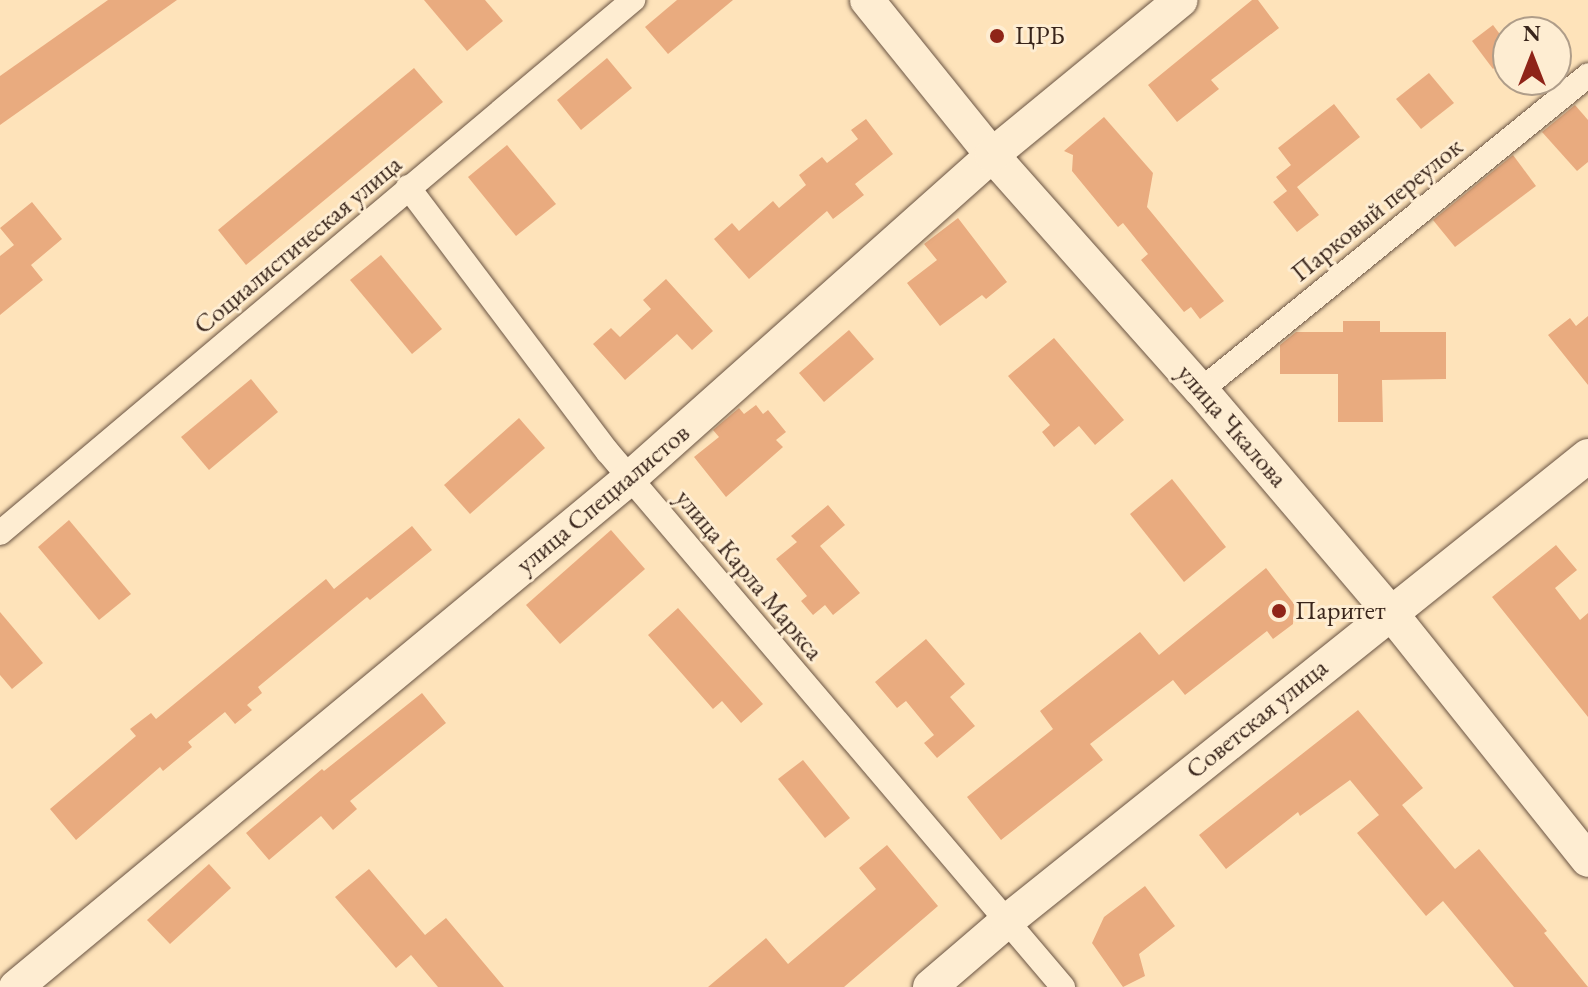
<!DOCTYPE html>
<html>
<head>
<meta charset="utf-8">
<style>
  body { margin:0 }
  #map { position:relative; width:1588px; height:987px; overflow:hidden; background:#fee3ba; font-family:"EB Garamond",serif }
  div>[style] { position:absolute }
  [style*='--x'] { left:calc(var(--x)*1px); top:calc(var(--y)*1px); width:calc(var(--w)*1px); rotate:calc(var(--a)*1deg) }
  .building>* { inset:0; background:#e9ab7f }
  .roads { filter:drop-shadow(0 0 2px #6a5443) drop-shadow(0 0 2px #6a5443) }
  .street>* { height:24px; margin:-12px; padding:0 12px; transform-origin:12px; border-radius:12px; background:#feedd2 }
  .secondary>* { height:34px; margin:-17px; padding:0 17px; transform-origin:17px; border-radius:17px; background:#feedd2 }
  .dots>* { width:22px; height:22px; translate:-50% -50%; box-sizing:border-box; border:4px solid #feedd2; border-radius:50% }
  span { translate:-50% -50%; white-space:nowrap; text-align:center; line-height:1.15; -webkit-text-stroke:6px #feedd2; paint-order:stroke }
  .poi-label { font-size:26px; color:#39251b }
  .left { translate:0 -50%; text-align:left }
  .street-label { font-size:26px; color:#39251b }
  .north { position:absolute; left:1492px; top:16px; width:80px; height:80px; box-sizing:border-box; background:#feedd2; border:2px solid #af9d89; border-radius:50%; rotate:0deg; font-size:22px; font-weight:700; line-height:32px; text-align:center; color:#39251b }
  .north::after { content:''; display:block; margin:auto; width:28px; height:36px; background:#8f2418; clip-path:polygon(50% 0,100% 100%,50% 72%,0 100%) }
</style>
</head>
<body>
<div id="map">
  <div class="building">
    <div style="clip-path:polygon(108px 0,177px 0,0 125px,0 76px)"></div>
    <div style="clip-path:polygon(424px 0,485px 0,503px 21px,467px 51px)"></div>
    <div style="clip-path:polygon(677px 0,733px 0,668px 54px,645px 27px)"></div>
    <div style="clip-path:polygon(1252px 0,1258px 0,1279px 28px,1211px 80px,1219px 89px,1177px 122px,1148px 85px)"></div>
    <div style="clip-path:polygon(1493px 25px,1508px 45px,1508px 57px,1493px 69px,1472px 41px)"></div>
    <div style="clip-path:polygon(607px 58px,632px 88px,581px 130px,557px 100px)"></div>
    <div style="clip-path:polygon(414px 68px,443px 102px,246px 265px,218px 230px)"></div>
    <div style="clip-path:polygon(1429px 73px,1454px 103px,1421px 129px,1396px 99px)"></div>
    <div style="clip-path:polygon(1334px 104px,1360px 137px,1297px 187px,1319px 215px,1297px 232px,1273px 202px,1287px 191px,1276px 177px,1291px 165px,1278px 148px)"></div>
    <div style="clip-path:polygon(1575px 105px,1588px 120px,1588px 162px,1577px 171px,1542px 132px)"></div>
    <div style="clip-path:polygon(1104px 117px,1153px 173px,1147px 207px,1224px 301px,1200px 319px,1191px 307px,1184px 312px,1141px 260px,1148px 254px,1123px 223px,1118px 227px,1072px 171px,1073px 155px,1064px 151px)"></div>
    <div style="clip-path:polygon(866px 119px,893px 154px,855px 184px,864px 195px,833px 219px,827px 211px,749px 279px,714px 239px,732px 223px,739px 231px,773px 201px,779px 208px,806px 185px,799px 175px,822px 157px,827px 163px,858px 139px,851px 130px)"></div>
    <div style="clip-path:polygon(507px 145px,556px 204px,516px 236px,468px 177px)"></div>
    <div style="clip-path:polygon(1513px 155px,1536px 186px,1455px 247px,1433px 220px)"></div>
    <div style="clip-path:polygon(32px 202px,62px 239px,31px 265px,43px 280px,0 315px,0 256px,14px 245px,0 228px)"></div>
    <div style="clip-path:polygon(958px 218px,1007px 282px,986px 299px,982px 295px,940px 326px,907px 283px,937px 260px,924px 244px)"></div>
    <div style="clip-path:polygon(381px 255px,442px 329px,412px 354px,350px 280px)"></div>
    <div style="clip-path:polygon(666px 279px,713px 331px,692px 350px,677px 334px,625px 380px,593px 344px,611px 328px,620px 337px,651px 309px,643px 300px)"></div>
    <div style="clip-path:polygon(1588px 316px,1588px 385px,1548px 335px,1570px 318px,1576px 326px)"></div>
    <div style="clip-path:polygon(1343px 321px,1380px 321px,1380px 332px,1446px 332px,1446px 379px,1382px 380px,1383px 422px,1338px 422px,1338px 374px,1280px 374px,1280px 345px,1296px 332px,1343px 332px)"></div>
    <div style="clip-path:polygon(849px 330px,874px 359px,824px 402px,799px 373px)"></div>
    <div style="clip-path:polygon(1054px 338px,1124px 420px,1095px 445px,1079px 426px,1054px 447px,1042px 432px,1050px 425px,1008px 376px)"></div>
    <div style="clip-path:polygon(251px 379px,278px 412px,209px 470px,181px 437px)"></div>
    <div style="clip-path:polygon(756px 405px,763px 414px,768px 410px,786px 432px,776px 440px,783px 447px,726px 497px,694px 457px,719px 437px,713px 430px,739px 408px,744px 414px)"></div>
    <div style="clip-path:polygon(519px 418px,545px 448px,470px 514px,444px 485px)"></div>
    <div style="clip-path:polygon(1172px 479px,1226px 547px,1184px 582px,1130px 514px)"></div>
    <div style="clip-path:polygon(828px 505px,845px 525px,820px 546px,860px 593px,833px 615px,825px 605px,813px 615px,801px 601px,807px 596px,776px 559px,797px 542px,791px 536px)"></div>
    <div style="clip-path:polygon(69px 520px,131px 594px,99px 620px,38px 547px)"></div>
    <div style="clip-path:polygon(412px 526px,432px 550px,370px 600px,367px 597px,258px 687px,262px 693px,247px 705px,252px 710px,235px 724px,225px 712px,188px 742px,192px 747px,163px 771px,160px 767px,76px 840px,50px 809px,136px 736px,130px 729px,151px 713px,156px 719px,326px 579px,334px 589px)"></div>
    <div style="clip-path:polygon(611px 530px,645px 569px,560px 644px,526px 605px)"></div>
    <div style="clip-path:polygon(1556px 545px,1577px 570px,1555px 588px,1580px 620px,1588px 613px,1588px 717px,1492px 597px)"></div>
    <div style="clip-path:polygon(1266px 568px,1294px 604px,1293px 624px,1273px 639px,1267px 631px,1185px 695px,1173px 680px,1090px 744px,1103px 760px,1001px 840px,967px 797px,1053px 729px,1040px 711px,1140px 632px,1159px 655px)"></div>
    <div style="clip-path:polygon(678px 608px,763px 704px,741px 723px,722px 701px,713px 709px,648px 635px)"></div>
    <div style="clip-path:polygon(0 612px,43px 663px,12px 689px,0 675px)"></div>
    <div style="clip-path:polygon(926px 639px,965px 684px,950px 697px,975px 726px,937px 758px,924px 743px,934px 735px,906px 701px,897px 708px,875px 682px)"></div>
    <div style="clip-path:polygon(422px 693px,446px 723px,350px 801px,357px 809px,333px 830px,321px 816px,269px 860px,246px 833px,322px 769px,324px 771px)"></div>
    <div style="clip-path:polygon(1358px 710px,1423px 788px,1402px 805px,1455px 869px,1479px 849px,1547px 931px,1544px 933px,1588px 987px,1514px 987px,1443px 901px,1426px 916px,1357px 833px,1379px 815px,1350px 780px,1300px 816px,1298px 812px,1226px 869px,1199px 835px)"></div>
    <div style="clip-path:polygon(803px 760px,850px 818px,825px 838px,778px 779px)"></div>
    <div style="clip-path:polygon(887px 845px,938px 906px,844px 987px,708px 987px,766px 938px,788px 964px,876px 889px,859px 868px)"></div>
    <div style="clip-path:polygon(209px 864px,231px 888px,170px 944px,147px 920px)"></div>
    <div style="clip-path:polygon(369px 869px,425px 935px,446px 918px,504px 987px,438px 987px,411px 955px,396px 968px,335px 897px)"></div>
    <div style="clip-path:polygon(1145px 886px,1175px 926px,1139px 954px,1145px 976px,1123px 987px,1092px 943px,1104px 917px)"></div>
  </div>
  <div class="roads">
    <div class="street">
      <div style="--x:408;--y:187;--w:331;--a:53"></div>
      <div style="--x:607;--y:451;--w:704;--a:49.61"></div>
      <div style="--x:1201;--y:390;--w:499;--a:-39.1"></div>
      <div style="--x:0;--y:533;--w:828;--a:-40.1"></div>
    </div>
    <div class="secondary">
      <div style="--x:867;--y:0;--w:199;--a:51.1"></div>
      <div style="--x:992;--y:155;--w:314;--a:48.4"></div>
      <div style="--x:1201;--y:390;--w:292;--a:49.6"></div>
      <div style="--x:1390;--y:612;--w:317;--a:51.4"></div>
      <div style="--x:16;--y:987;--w:798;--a:-39.66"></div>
      <div style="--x:630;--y:478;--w:485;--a:-41.7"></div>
      <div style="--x:992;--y:155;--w:244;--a:-39.4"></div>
      <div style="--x:930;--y:987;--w:101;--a:-40.6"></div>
      <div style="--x:1007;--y:921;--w:744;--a:-38.67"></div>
    </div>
  </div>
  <div class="dots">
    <div style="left:997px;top:36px;background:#8f2418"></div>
    <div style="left:1279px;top:611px;background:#8f2418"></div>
  </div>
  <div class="poi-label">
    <span class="left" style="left:1015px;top:36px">ЦРБ</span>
    <span class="left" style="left:1295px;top:611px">Паритет</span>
  </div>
  <div class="street-label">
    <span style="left:1377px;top:210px;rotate:-39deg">Парковый переулок</span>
    <span style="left:298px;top:245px;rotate:-40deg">Социалистическая улица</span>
    <span style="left:1232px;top:426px;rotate:49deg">улица Чкалова</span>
    <span style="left:603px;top:499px;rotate:-40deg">улица Специалистов</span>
    <span style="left:749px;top:575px;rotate:50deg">улица Карла Маркса</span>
    <span style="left:1257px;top:719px;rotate:-39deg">Советская улица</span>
  </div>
  <div class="north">N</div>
</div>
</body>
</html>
